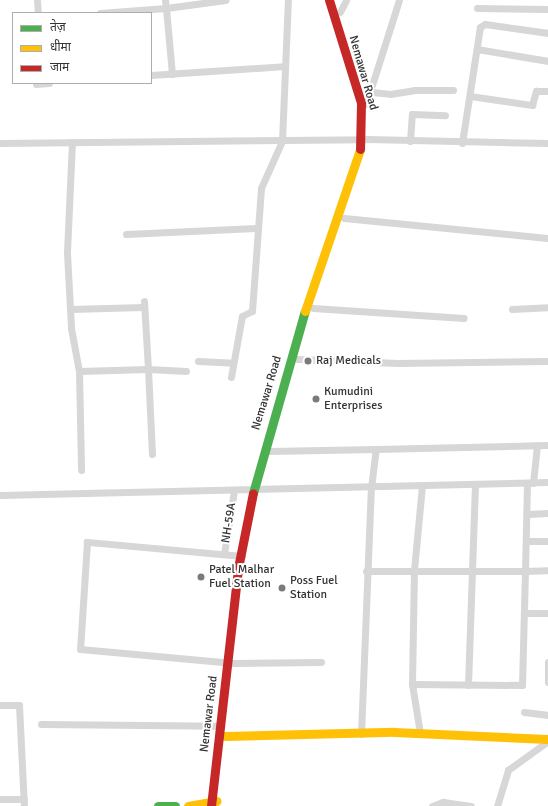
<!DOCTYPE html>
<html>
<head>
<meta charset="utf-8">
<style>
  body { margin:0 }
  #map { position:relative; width:548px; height:806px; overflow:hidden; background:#fff; font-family:Signika,"Noto Sans Devanagari",sans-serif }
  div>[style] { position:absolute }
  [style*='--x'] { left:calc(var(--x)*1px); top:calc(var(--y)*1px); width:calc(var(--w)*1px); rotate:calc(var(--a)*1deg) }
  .street>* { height:7px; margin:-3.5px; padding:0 3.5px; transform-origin:3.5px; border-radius:3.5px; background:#d7d7d7 }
  .fast>* { height:9px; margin:-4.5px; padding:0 4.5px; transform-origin:4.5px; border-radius:4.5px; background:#4caf50 }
  .slow>* { height:9px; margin:-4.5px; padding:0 4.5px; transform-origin:4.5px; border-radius:4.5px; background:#ffc107 }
  .jam>* { height:9px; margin:-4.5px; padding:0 4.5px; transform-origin:4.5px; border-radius:4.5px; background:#c62828 }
  .dots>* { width:11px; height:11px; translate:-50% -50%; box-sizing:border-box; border:2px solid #fff; border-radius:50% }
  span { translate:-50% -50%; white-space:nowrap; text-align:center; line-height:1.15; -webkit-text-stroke:4px #fff; paint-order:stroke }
  .street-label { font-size:12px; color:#333 }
  .poi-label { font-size:12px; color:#333 }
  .left { translate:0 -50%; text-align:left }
  .legend { position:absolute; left:12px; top:12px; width:140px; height:72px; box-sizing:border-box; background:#fff; border:1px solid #adadad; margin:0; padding:5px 7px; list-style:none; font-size:12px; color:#333 }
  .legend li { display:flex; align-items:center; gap:8px; height:20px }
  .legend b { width:20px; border:1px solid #adadad }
</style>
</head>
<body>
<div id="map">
  <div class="street">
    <div style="--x:37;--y:0;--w:13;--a:86"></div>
    <div style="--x:477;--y:8;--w:71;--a:0.8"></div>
    <div style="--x:340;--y:12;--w:13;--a:-63"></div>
    <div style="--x:100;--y:13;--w:66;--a:-4.3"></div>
    <div style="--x:166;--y:8;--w:8;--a:-97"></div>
    <div style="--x:477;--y:49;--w:72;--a:9.6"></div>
    <div style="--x:172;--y:74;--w:66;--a:-95.2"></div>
    <div style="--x:166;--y:8;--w:60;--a:-7.7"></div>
    <div style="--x:151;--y:75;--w:134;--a:-3.8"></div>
    <div style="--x:36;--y:84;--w:13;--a:-4"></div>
    <div style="--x:372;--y:92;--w:18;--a:6"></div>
    <div style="--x:390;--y:94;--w:24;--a:-9"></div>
    <div style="--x:414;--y:90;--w:39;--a:0"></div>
    <div style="--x:470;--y:96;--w:63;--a:8.3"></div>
    <div style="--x:532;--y:105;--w:15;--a:-74"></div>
    <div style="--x:536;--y:91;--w:12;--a:0"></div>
    <div style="--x:366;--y:104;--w:109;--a:-72.4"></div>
    <div style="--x:410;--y:141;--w:27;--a:-86"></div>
    <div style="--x:412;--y:114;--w:33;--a:2"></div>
    <div style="--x:72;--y:142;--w:111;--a:92.6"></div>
    <div style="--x:67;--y:253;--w:75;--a:86.9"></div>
    <div style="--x:71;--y:328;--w:44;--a:79.5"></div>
    <div style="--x:79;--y:371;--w:69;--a:-1.7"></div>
    <div style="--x:148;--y:369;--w:68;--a:-93.4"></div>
    <div style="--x:0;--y:143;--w:368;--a:-0.6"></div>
    <div style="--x:368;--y:139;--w:180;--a:1.3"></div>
    <div style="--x:462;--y:143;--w:117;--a:-81.2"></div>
    <div style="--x:480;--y:27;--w:6;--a:-31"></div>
    <div style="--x:485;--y:24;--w:64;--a:8.1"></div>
    <div style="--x:344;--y:218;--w:204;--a:5.6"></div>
    <div style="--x:126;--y:234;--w:131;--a:-2.6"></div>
    <div style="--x:313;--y:308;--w:151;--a:3.8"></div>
    <div style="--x:70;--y:309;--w:74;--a:-1.5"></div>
    <div style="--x:512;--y:309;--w:36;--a:-3"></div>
    <div style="--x:297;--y:359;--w:101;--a:2.3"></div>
    <div style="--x:398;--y:363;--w:150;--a:-0.8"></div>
    <div style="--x:198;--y:361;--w:35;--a:3"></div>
    <div style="--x:79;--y:371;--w:99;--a:88.8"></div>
    <div style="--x:231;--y:377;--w:62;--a:-79.8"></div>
    <div style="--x:242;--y:316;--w:11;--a:-27"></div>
    <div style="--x:252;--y:311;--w:123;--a:-85.8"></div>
    <div style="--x:261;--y:188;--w:51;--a:-65.9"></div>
    <div style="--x:282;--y:141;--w:141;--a:-87.6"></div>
    <div style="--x:269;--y:451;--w:107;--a:-1.1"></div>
    <div style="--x:152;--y:454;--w:85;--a:-92.7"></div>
    <div style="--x:148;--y:369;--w:38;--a:3"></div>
    <div style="--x:527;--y:483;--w:88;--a:91.3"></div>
    <div style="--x:525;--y:571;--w:23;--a:-2"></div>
    <div style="--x:533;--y:483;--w:38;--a:-84"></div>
    <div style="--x:0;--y:495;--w:548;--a:-1.36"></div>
    <div style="--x:529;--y:514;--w:19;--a:-3"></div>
    <div style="--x:528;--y:541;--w:20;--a:0"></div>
    <div style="--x:224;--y:554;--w:64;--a:-81"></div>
    <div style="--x:242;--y:556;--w:156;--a:-174.8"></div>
    <div style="--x:87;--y:542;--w:107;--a:93.7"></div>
    <div style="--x:80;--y:649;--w:154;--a:5.2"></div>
    <div style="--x:233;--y:663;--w:88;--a:-0.7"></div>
    <div style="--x:366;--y:571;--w:159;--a:0"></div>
    <div style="--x:525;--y:571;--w:114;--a:91.5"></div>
    <div style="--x:522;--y:685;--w:110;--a:-179.5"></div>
    <div style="--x:524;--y:613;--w:24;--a:0"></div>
    <div style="--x:548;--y:662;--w:20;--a:90"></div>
    <div style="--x:468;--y:685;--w:201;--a:-88"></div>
    <div style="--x:0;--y:705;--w:19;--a:0"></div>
    <div style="--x:19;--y:705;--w:101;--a:87.2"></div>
    <div style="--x:524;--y:712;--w:24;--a:7"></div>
    <div style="--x:41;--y:724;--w:179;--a:0.6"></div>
    <div style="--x:420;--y:733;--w:50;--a:-99.3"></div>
    <div style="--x:412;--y:684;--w:114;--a:-89"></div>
    <div style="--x:414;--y:570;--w:85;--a:-84.6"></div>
    <div style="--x:361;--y:734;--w:246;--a:-87.7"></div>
    <div style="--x:371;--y:488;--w:39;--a:-83"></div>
    <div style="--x:376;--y:449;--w:172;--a:-1.3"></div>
    <div style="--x:0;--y:799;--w:24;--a:0"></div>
    <div style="--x:432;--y:806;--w:12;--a:-20"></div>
    <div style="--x:443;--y:802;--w:28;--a:8"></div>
    <div style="--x:497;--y:806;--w:38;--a:-73"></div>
    <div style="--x:508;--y:770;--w:49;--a:-35.9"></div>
  </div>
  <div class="fast">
    <div style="--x:253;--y:493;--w:189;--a:-74.1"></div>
    <div style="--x:158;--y:806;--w:17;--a:0"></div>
  </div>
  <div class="slow">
    <div style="--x:305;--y:311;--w:171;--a:-71.2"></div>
    <div style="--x:225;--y:736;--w:169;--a:-1.4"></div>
    <div style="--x:394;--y:732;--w:154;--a:2.6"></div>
    <div style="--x:188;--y:806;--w:29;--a:-10"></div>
  </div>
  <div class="jam">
    <div style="--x:329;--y:0;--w:108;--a:72.7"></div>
    <div style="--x:361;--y:103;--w:46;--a:91.2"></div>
    <div style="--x:211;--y:806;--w:240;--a:-83.5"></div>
    <div style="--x:238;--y:568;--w:76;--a:-78.7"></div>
  </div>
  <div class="dots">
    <div style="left:308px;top:361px;background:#7a7a7a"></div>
    <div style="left:316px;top:399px;background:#7a7a7a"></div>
    <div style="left:201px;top:577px;background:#7a7a7a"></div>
    <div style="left:282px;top:588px;background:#7a7a7a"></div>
  </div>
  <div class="street-label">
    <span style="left:363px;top:73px;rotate:74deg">Nemawar Road</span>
    <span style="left:267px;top:393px;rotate:-73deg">Nemawar Road</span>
    <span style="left:229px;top:523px;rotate:-81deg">NH-59A</span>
    <span style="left:209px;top:714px;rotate:-83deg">Nemawar Road</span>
  </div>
  <div class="poi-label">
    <span class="left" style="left:316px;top:361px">Raj Medicals</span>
    <span class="left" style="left:324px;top:399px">Kumudini<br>Enterprises</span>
    <span class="left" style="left:209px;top:577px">Patel Malhar<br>Fuel Station</span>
    <span class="left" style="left:290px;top:588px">Poss Fuel<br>Station</span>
  </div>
  <ul class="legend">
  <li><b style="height:5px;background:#4caf50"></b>तेज़</li>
  <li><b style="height:5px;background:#ffc107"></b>धीमा</li>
  <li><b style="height:5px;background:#c62828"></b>जाम</li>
  </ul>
</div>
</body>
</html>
